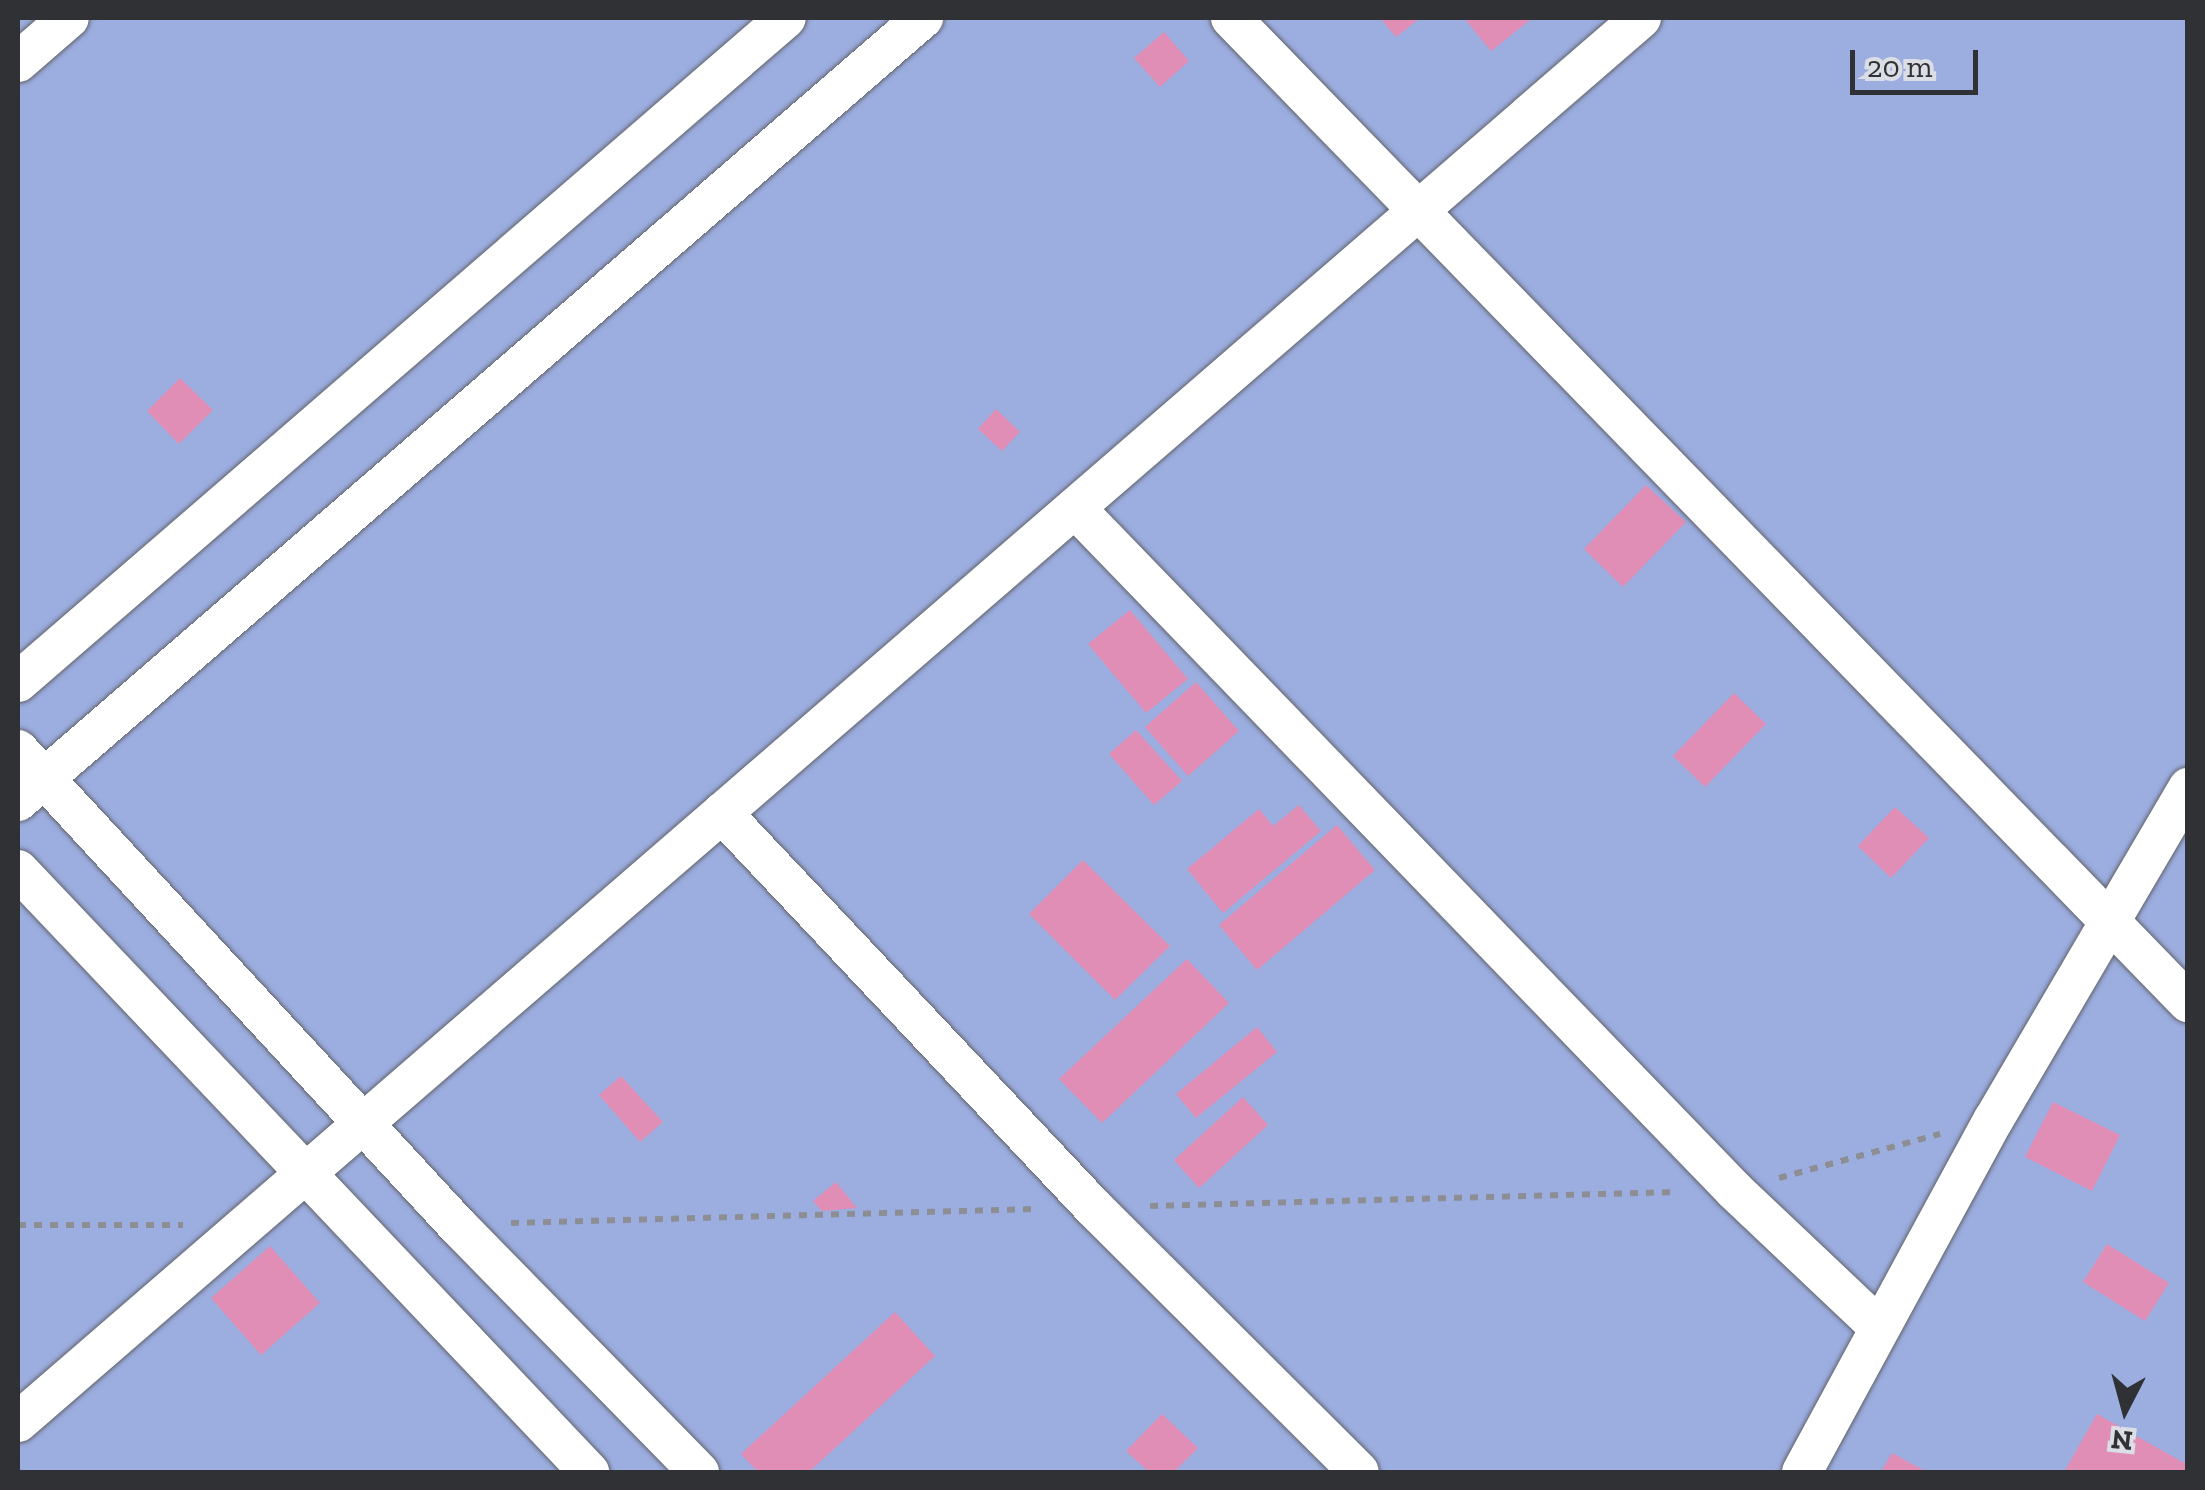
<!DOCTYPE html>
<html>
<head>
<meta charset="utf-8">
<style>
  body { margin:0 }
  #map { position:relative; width:2205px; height:1490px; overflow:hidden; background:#dcdee6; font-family:"Zilla Slab",serif }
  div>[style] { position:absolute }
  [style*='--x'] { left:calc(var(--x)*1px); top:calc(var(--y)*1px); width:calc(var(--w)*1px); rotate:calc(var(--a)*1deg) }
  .green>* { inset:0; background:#9cade0 }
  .building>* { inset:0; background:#e08eb5 }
  .path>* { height:6px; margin-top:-3px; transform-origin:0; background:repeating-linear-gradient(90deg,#8c8e94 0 8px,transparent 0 16px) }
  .roads { filter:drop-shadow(0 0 2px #61646a) drop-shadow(0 0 2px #61646a) }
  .street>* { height:40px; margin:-20px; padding:0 20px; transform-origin:20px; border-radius:20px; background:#fff }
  span { translate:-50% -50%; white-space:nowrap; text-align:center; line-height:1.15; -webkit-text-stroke:10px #dcdee6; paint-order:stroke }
  .frame { position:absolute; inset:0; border:20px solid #2f3134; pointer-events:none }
  .north { position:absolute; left:2075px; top:1360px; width:100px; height:100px; -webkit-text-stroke:8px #dcdee6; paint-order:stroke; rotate:186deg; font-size:28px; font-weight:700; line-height:40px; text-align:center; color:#2f3134 }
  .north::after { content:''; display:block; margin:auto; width:35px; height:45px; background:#2f3134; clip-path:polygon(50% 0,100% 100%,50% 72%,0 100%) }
  .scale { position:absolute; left:1850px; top:50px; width:128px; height:45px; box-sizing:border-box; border:5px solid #2f3134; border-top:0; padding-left:12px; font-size:30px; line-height:35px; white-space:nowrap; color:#2f3134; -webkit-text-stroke:8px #dcdee6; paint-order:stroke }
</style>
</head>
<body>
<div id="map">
  <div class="green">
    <div style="clip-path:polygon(18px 18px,2187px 18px,2187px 1472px,18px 1472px)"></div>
  </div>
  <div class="building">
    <div style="clip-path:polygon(1380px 18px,1420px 18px,1396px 37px)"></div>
    <div style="clip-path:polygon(1464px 18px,1528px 18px,1530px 20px,1491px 51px)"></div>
    <div style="clip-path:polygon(1164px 32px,1189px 61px,1160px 87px,1134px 58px)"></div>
    <div style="clip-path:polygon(180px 378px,213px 410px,179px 444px,147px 411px)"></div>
    <div style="clip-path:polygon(996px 409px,1020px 432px,1002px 451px,978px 429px)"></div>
    <div style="clip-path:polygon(1646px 485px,1686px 522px,1623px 587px,1584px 549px)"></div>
    <div style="clip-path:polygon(1130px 610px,1188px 679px,1146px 713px,1088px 644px)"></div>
    <div style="clip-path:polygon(1196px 682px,1239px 731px,1188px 776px,1145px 727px)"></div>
    <div style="clip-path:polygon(1734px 693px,1766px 724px,1705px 787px,1673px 756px)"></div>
    <div style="clip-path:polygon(1136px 730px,1182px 781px,1154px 805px,1109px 754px)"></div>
    <div style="clip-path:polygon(1299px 805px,1321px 831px,1223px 913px,1187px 869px,1259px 809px,1273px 826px)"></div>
    <div style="clip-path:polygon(1895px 807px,1929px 838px,1891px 878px,1858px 846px)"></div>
    <div style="clip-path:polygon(1337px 825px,1375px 870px,1257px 970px,1219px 925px)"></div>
    <div style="clip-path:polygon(1083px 860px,1170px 946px,1115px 1000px,1029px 914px)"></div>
    <div style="clip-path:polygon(1187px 959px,1229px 1003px,1102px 1123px,1059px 1079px)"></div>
    <div style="clip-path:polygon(1257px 1027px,1277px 1052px,1196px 1118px,1176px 1094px)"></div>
    <div style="clip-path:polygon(621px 1076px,663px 1122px,640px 1142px,599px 1095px)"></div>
    <div style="clip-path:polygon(1243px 1097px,1268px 1125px,1199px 1188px,1174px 1160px)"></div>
    <div style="clip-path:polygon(2053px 1102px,2120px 1135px,2092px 1191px,2025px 1157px)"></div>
    <div style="clip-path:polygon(836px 1182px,857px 1208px,822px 1211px,813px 1201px)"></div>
    <div style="clip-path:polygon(2107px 1244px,2169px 1283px,2145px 1321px,2083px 1282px)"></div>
    <div style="clip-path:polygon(270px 1246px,320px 1303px,261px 1355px,211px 1298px)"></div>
    <div style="clip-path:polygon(895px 1312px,935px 1356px,809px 1472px,758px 1472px,741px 1454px)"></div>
    <div style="clip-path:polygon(1162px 1414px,1198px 1448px,1174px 1472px,1149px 1472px,1126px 1451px)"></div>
    <div style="clip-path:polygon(2097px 1414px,2188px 1465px,2188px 1472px,2064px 1472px)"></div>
    <div style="clip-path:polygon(1892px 1453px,1927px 1472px,1881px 1472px)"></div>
  </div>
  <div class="path">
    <div style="--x:1779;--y:1178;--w:167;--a:-15.3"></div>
    <div style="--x:1150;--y:1206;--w:528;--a:-1.52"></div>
    <div style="--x:511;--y:1223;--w:527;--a:-1.52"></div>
    <div style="--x:18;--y:1225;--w:165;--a:0"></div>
  </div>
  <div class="roads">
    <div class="street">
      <div style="--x:1231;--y:18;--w:1373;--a:45.8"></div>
      <div style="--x:18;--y:62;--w:67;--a:-40.8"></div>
      <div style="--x:1075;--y:508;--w:948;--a:45.98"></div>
      <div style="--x:1734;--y:1190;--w:199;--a:43.4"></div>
      <div style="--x:18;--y:682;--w:1015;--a:-40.85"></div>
      <div style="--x:18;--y:750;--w:647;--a:47.26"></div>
      <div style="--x:457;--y:1225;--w:346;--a:45.6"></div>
      <div style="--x:18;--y:801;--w:1197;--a:-40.87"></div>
      <div style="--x:722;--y:813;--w:541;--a:46.72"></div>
      <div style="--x:1093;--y:1207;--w:375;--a:44.9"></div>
      <div style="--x:18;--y:870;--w:830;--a:46.51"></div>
      <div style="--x:18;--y:1422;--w:2146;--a:-40.86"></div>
      <div style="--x:1802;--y:1472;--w:402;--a:-61.5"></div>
      <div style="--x:1994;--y:1119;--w:384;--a:-59.6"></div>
    </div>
  </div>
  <div class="frame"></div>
  <div class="north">N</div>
  <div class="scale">20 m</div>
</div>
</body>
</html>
